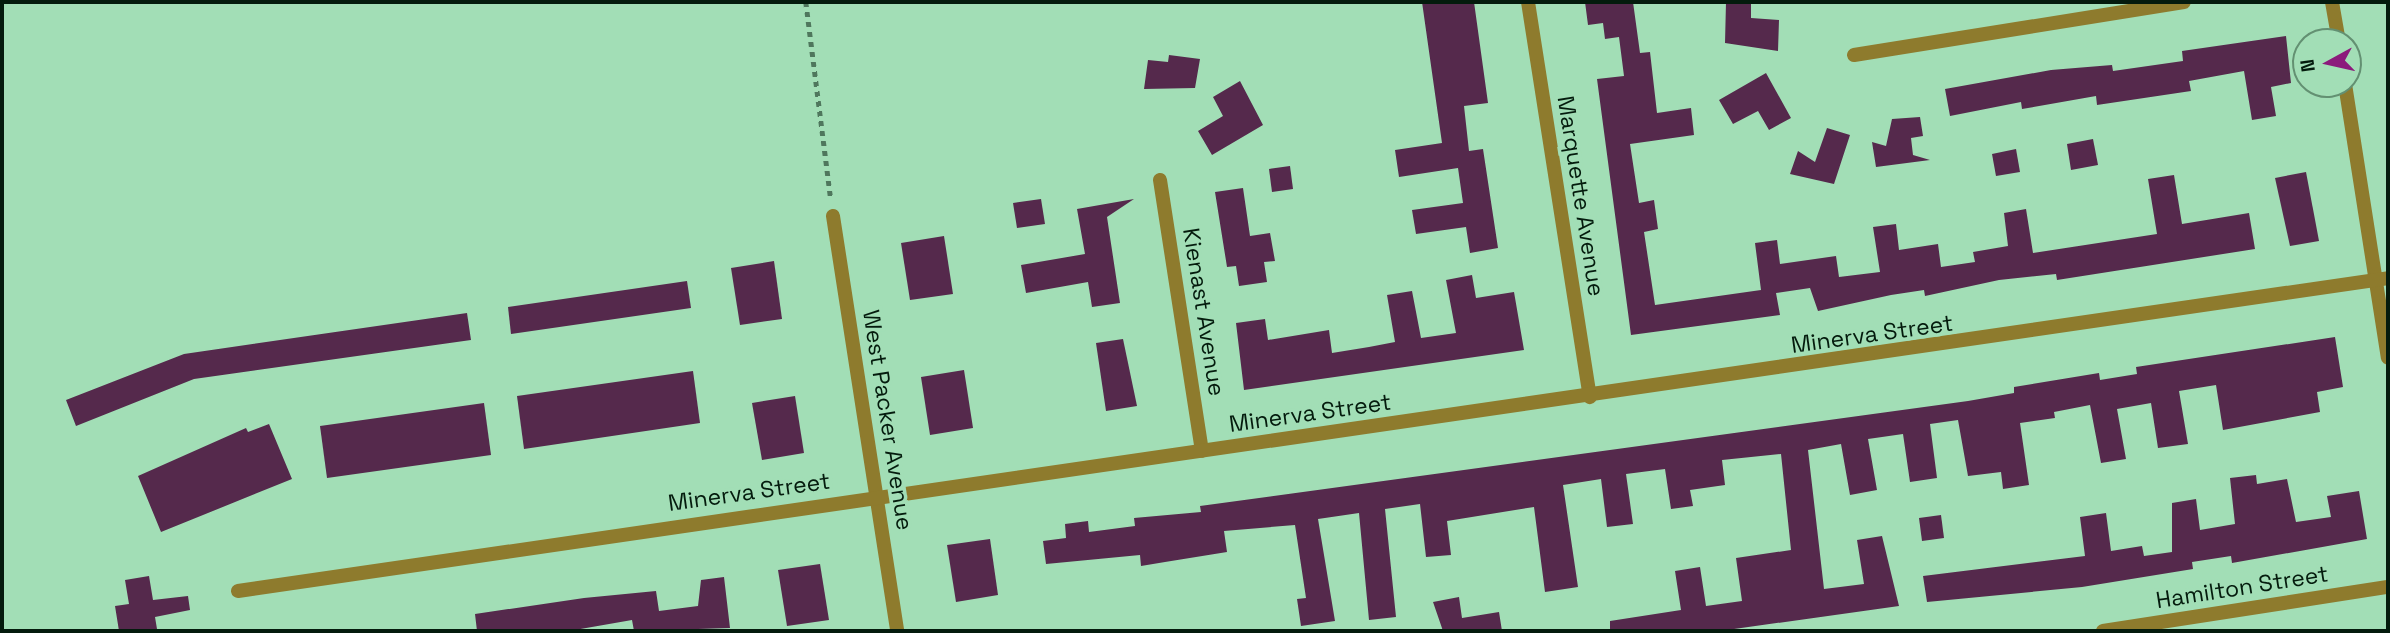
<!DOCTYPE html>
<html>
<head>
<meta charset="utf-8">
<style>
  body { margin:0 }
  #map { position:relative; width:2390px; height:633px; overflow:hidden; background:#a2deb6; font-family:"Space Grotesk",sans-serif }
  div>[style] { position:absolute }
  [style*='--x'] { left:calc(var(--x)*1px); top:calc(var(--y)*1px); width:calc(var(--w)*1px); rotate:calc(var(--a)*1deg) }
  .building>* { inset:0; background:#55294c }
  .path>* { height:4.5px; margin-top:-2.25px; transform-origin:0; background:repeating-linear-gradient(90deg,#4f775d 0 5px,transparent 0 10px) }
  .minor>* { height:14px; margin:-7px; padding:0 7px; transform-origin:7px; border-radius:7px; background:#8e7b2d }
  span { translate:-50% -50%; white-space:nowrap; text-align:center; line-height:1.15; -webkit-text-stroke:7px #a2deb6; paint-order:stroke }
  .street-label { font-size:23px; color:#041b0d }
  .frame { position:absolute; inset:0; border:4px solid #041b0d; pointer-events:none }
  .north { position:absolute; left:2292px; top:28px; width:70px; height:70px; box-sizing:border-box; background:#a2deb6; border:2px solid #639072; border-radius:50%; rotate:262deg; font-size:19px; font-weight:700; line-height:28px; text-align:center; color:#041b0d }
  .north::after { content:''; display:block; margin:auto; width:24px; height:32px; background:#8c1a7c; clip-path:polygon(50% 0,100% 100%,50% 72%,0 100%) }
</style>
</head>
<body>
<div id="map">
  <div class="building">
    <div style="clip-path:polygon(1422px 2px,1474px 2px,1488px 103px,1464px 106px,1469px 151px,1483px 149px,1498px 248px,1470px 253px,1466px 227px,1416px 234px,1412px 210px,1463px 203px,1458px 168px,1399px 177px,1395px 150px,1442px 143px)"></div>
    <div style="clip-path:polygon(1585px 2px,1633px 2px,1640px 53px,1650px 52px,1657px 113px,1691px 108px,1694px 135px,1630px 144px,1639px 203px,1654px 200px,1658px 229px,1644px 232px,1655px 305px,1761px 290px,1755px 243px,1777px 240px,1780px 264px,1836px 256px,1839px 277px,1880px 272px,1873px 227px,1896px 224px,1899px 250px,1938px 244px,1941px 267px,1975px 262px,1973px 252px,2008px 246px,2004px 213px,2026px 209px,2033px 253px,2157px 234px,2148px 179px,2174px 175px,2182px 224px,2249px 213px,2255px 249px,2057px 280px,2056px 274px,1999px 280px,1925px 296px,1924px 290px,1891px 295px,1818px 311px,1810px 288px,1776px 293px,1780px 315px,1631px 335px,1597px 79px,1624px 76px,1619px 37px,1605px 39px,1603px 23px,1588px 25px)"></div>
    <div style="clip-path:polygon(1726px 2px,1751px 2px,1751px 18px,1779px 20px,1778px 51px,1725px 43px)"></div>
    <div style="clip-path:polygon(2286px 36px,2291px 83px,2271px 87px,2276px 116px,2252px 120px,2244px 71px,2189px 81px,2191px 91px,2097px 105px,2096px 96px,2022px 109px,2021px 102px,1950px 116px,1945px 89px,2051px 70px,2112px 65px,2113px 71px,2183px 61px,2182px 51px)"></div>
    <div style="clip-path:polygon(1169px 55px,1200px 59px,1195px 88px,1144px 89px,1148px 60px,1168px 62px)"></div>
    <div style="clip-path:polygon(1766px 73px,1791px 118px,1769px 130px,1758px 111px,1733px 124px,1719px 100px)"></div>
    <div style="clip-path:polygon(1240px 81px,1263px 125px,1212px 155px,1198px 131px,1223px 116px,1213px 97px)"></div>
    <div style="clip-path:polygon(1920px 117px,1923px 136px,1911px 138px,1913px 155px,1930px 160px,1876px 167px,1872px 142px,1886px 146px,1892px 119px)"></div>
    <div style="clip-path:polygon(1827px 128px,1850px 135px,1834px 184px,1790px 174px,1798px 151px,1815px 162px)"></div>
    <div style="clip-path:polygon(2093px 139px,2098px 165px,2071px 170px,2067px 144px)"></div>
    <div style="clip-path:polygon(2016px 149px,2020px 172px,1996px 176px,1992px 154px)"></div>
    <div style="clip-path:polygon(1290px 166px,1293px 189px,1272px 192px,1269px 169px)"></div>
    <div style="clip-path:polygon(2306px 172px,2319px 241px,2290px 246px,2275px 178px)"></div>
    <div style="clip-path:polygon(1243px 188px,1250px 236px,1270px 233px,1275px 261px,1264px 262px,1267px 282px,1239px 286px,1236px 266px,1227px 267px,1215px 192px)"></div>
    <div style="clip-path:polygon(1041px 199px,1045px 224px,1017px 228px,1013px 203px)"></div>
    <div style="clip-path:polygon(1134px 199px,1107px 217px,1120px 303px,1092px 307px,1088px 282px,1026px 293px,1021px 265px,1085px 254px,1077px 209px)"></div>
    <div style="clip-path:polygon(944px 236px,953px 294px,910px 300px,901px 243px)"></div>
    <div style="clip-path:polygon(774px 261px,782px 319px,740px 325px,731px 268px)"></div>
    <div style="clip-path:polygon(1472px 275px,1476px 298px,1514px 292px,1524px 350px,1244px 390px,1236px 323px,1265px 319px,1268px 340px,1329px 330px,1332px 353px,1369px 347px,1395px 342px,1387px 295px,1412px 291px,1421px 338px,1456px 333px,1446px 280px)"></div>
    <div style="clip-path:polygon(687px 281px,691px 308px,511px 334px,508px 307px)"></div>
    <div style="clip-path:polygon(467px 313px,471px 340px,194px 379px,76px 426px,66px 400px,184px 354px)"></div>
    <div style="clip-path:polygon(2335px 337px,2343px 387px,2317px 392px,2320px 412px,2223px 430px,2216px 385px,2179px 391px,2188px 444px,2158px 448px,2151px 403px,2117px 409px,2126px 459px,2101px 463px,2090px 405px,2054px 412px,2055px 418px,2020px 423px,2029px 485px,2003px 489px,2001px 472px,1968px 476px,1958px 420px,1930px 424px,1937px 478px,1910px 482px,1903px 434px,1868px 439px,1877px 490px,1850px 495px,1841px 444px,1808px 450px,1824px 589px,1864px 584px,1857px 540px,1882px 536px,1899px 606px,1720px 631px,1610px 631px,1610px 621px,1681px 610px,1675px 571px,1700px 567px,1706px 606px,1742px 601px,1736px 558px,1791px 550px,1781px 454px,1722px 460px,1725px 485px,1690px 490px,1693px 506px,1671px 509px,1665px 469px,1626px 474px,1633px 524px,1607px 527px,1601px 479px,1563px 485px,1578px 587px,1545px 592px,1534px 507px,1447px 521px,1451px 555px,1426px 557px,1420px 504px,1385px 509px,1396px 617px,1369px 620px,1359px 513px,1318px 519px,1335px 621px,1301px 626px,1297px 599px,1306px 598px,1295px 525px,1224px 531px,1227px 552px,1165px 562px,1141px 566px,1140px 555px,1046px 564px,1043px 541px,1066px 538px,1065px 524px,1088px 521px,1089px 532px,1135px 526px,1134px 518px,1201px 512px,1200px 506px,1968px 401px,2014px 393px,2014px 387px,2099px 373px,2100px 380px,2137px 374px,2136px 367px)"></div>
    <div style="clip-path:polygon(1123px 339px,1137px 406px,1106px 411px,1096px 343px)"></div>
    <div style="clip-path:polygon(964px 370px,973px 428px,930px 435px,921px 377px)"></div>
    <div style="clip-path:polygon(693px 371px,700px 423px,524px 449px,517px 396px)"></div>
    <div style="clip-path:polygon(795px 396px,804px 453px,762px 460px,752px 403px)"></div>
    <div style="clip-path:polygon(484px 403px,491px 455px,327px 478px,320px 426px)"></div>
    <div style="clip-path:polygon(269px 424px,292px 479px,161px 532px,138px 476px,246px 428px,248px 432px)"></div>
    <div style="clip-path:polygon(2256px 475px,2257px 484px,2287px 479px,2296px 522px,2331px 517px,2327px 496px,2359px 491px,2367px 539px,2232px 563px,2231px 556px,2192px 562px,2193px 569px,2082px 587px,1927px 602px,1923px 576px,2085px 556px,2080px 517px,2106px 513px,2111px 551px,2142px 546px,2144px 556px,2172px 552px,2172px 503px,2196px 499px,2200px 530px,2235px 524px,2230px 478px)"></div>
    <div style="clip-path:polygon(1941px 515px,1944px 538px,1922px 541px,1919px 518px)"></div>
    <div style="clip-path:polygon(990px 539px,998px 595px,956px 602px,947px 545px)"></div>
    <div style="clip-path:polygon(820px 564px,829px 620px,787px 626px,778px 570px)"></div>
    <div style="clip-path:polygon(149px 576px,153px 600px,188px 596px,190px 610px,155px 617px,157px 629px,119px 631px,115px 606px,129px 604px,125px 580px)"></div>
    <div style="clip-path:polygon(724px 577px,730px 628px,634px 631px,632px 620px,569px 631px,477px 631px,475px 614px,584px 598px,656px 591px,659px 611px,698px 606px,701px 580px)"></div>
    <div style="clip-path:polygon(1459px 597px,1462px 618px,1499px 612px,1502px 631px,1443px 631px,1433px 602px)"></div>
  </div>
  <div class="path">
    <div style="--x:806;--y:2;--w:199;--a:82.8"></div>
  </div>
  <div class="minor">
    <div style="--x:1528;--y:2;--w:400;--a:81.1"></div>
    <div style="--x:2332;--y:2;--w:41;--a:80.1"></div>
    <div style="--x:1854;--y:55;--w:334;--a:-9.1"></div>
    <div style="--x:2345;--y:84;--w:277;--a:81.1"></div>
    <div style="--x:1160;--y:180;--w:274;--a:81.2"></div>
    <div style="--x:833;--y:216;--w:420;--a:81.2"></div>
    <div style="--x:238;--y:591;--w:2173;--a:-8.28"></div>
    <div style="--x:2103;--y:631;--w:288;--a:-8.8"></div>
  </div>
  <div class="street-label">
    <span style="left:1581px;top:196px;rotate:81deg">Marquette Avenue</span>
    <span style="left:1204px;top:312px;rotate:81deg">Kienast Avenue</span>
    <span style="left:1872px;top:334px;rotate:-8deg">Minerva Street</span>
    <span style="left:1310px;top:413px;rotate:-8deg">Minerva Street</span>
    <span style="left:888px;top:420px;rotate:81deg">West Packer Avenue</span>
    <span style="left:749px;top:492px;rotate:-8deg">Minerva Street</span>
    <span style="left:2242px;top:587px;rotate:-9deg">Hamilton Street</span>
  </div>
  <div class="frame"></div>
  <div class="north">N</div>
</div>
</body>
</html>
